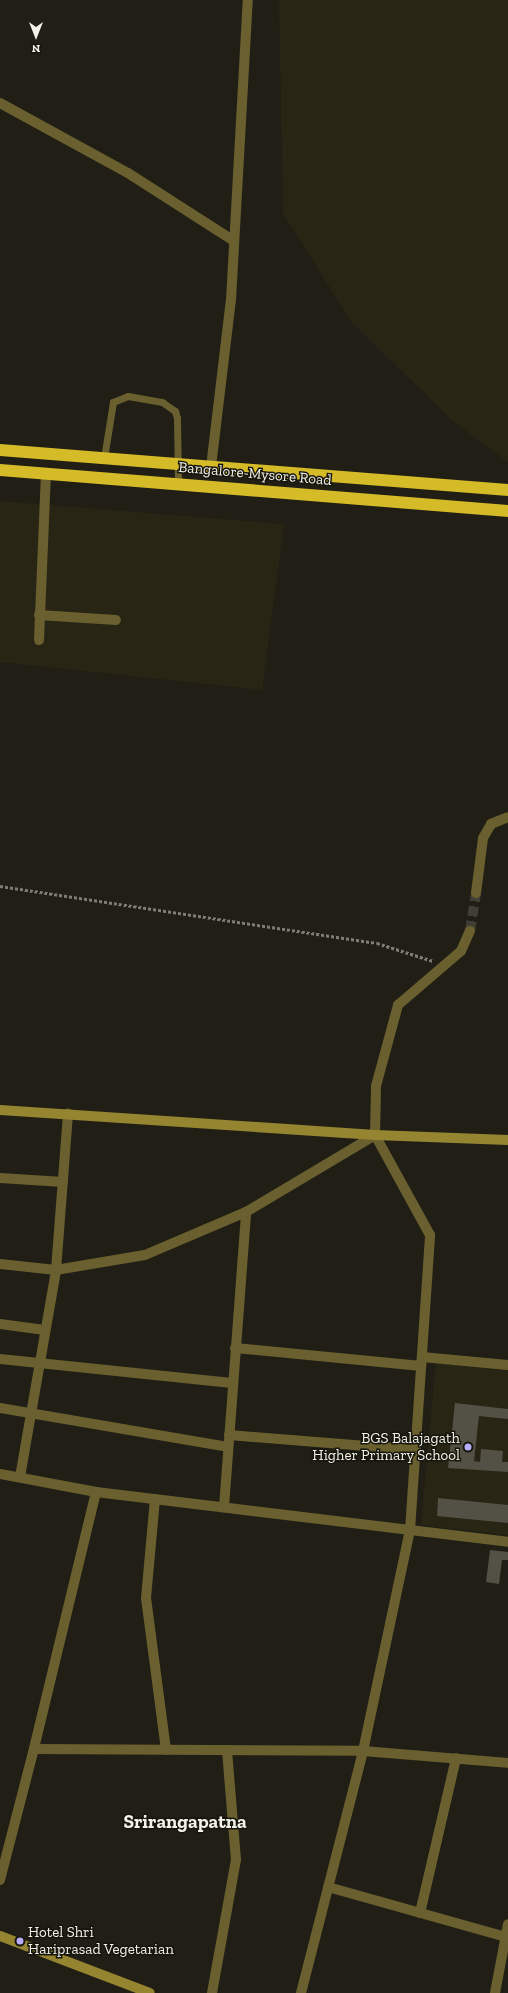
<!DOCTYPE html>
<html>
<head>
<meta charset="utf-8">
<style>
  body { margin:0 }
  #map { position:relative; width:508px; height:1993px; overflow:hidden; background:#211f15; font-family:"Zilla Slab",serif }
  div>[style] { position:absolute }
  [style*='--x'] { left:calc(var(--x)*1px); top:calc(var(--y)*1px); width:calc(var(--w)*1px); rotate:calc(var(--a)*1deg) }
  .built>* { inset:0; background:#282514 }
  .building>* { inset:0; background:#535045 }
  .street-tunnel>* { height:10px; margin-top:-5px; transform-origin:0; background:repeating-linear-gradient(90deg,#403e35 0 10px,transparent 0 15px) }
  .path>* { height:2.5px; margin-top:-1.25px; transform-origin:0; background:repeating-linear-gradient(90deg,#7e7c73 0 3px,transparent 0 5px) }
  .lane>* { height:7px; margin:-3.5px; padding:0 3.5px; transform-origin:3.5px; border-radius:3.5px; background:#6a602f }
  .street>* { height:10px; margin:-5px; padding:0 5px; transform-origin:5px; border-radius:5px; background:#6a602f }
  .secondary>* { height:10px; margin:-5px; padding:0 5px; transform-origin:5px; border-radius:5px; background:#958531 }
  .highway>* { height:12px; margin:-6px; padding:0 6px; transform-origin:6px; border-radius:6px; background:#d5bb27 }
  .dots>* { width:11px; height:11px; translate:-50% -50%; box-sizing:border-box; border:2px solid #17160c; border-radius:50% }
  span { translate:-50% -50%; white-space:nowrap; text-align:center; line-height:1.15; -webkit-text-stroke:3px #17160c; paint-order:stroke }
  .street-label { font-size:15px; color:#f2f1ea }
  .poi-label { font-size:15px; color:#f2f1ea }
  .right { translate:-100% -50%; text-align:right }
  .left { translate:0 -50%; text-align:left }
  .district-label { font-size:19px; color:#f2f1ea; font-weight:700 }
  .north { position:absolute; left:16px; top:16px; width:40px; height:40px; -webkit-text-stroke:3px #17160c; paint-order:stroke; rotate:180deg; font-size:11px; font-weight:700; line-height:16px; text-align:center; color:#f2f1ea }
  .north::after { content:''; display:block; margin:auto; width:14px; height:18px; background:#f2f1ea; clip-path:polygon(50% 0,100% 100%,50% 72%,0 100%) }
</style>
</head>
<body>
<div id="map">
  <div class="built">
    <div style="clip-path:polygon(279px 0,508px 0,508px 462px,452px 420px,352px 323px,283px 213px)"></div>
    <div style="clip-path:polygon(0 501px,284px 524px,262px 690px,0 662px)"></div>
    <div style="clip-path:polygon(436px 1361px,508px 1369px,508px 1535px,421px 1525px)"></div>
  </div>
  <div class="building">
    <div style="clip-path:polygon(455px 1403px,508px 1409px,508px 1419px,479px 1416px,474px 1461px,480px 1462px,481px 1449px,503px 1451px,502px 1462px,508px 1462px,508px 1472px,448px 1468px)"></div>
    <div style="clip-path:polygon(438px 1498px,508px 1505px,508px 1523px,437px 1516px)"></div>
    <div style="clip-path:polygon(490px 1550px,508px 1552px,508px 1560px,502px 1560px,499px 1584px,486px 1582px)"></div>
  </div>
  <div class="street-tunnel">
    <div style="--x:470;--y:931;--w:38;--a:-81"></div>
  </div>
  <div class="path">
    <div style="--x:0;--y:886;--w:381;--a:8.6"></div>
    <div style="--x:377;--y:943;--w:59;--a:17.8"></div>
  </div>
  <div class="lane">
    <div style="--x:104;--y:458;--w:57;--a:-80.9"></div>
    <div style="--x:113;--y:402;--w:16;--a:-22"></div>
    <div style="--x:128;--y:396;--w:35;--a:10"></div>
    <div style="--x:162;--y:402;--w:16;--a:35"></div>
    <div style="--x:175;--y:411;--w:7;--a:74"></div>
    <div style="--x:177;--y:418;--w:66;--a:89.1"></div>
  </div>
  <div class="street">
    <div style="--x:0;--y:103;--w:146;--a:28.7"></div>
    <div style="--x:128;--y:173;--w:126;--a:32.7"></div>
    <div style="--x:211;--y:467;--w:168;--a:-83.2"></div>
    <div style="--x:231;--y:300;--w:300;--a:-86.8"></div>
    <div style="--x:39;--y:615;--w:77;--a:3.7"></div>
    <div style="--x:39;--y:640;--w:166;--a:-87.6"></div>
    <div style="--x:476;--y:893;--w:55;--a:-82.7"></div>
    <div style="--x:483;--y:838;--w:16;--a:-60"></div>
    <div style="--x:491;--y:824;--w:18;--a:-22"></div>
    <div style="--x:0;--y:1178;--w:63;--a:3.6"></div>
    <div style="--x:0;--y:1264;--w:56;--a:6.1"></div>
    <div style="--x:56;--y:1270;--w:90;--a:-9.6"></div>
    <div style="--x:145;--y:1255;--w:110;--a:-23.1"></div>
    <div style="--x:246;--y:1212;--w:150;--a:-30.8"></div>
    <div style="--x:0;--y:1324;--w:45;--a:7.6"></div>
    <div style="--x:235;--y:1348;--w:187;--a:5.5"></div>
    <div style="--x:422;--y:1357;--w:86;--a:5.3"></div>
    <div style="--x:0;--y:1359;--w:233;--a:5.9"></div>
    <div style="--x:0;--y:1408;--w:231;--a:9.7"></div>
    <div style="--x:229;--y:1435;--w:188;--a:4.6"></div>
    <div style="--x:0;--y:1474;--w:98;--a:10.6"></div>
    <div style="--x:96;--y:1492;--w:415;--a:6.9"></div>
    <div style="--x:20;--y:1477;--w:210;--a:-80.1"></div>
    <div style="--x:56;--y:1270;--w:157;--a:-85.6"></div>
    <div style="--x:96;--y:1492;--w:264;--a:103.6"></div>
    <div style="--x:34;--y:1749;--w:329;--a:0.3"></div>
    <div style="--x:363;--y:1751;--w:145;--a:4.7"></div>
    <div style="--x:155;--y:1499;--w:99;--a:95.2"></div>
    <div style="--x:146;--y:1598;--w:153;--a:82.5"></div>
    <div style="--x:224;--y:1507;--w:296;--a:-85.7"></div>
    <div style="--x:0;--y:1880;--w:135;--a:-75.5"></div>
    <div style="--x:328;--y:1887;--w:185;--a:15.7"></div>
    <div style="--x:420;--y:1913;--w:159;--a:-76.9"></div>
    <div style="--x:212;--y:1993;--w:135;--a:-79.8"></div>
    <div style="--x:236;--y:1860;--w:110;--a:-94.7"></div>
    <div style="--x:301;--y:1993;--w:250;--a:-75.6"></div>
    <div style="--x:363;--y:1751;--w:226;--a:-78"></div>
    <div style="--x:410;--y:1530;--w:296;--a:-86.1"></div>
    <div style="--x:430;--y:1235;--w:114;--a:-118.8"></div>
    <div style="--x:375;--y:1135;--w:49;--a:-88.8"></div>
    <div style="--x:376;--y:1086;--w:84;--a:-74.8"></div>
    <div style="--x:398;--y:1005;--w:83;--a:-40.6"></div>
    <div style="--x:461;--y:951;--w:22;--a:-66"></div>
    <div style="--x:495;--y:1993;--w:70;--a:-79.3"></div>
  </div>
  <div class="secondary">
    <div style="--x:0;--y:1110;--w:376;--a:3.8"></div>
    <div style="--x:375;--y:1135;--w:133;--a:2.2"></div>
    <div style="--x:0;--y:1936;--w:160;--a:20.8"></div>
  </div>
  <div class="highway">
    <div style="--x:0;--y:450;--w:510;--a:4.5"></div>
    <div style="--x:0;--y:470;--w:510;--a:4.61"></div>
  </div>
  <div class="dots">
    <div style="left:468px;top:1447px;background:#b6acf8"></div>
    <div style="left:20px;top:1941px;background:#b6acf8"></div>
  </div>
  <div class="street-label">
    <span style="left:255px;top:474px;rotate:5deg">Bangalore-Mysore Road</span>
  </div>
  <div class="poi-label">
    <span class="right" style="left:460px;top:1447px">BGS Balajagath<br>Higher Primary School</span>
    <span class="left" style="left:28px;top:1941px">Hotel Shri<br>Hariprasad Vegetarian</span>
  </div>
  <div class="district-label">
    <span style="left:185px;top:1822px">Srirangapatna</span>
  </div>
  <div class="north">N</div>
</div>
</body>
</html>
